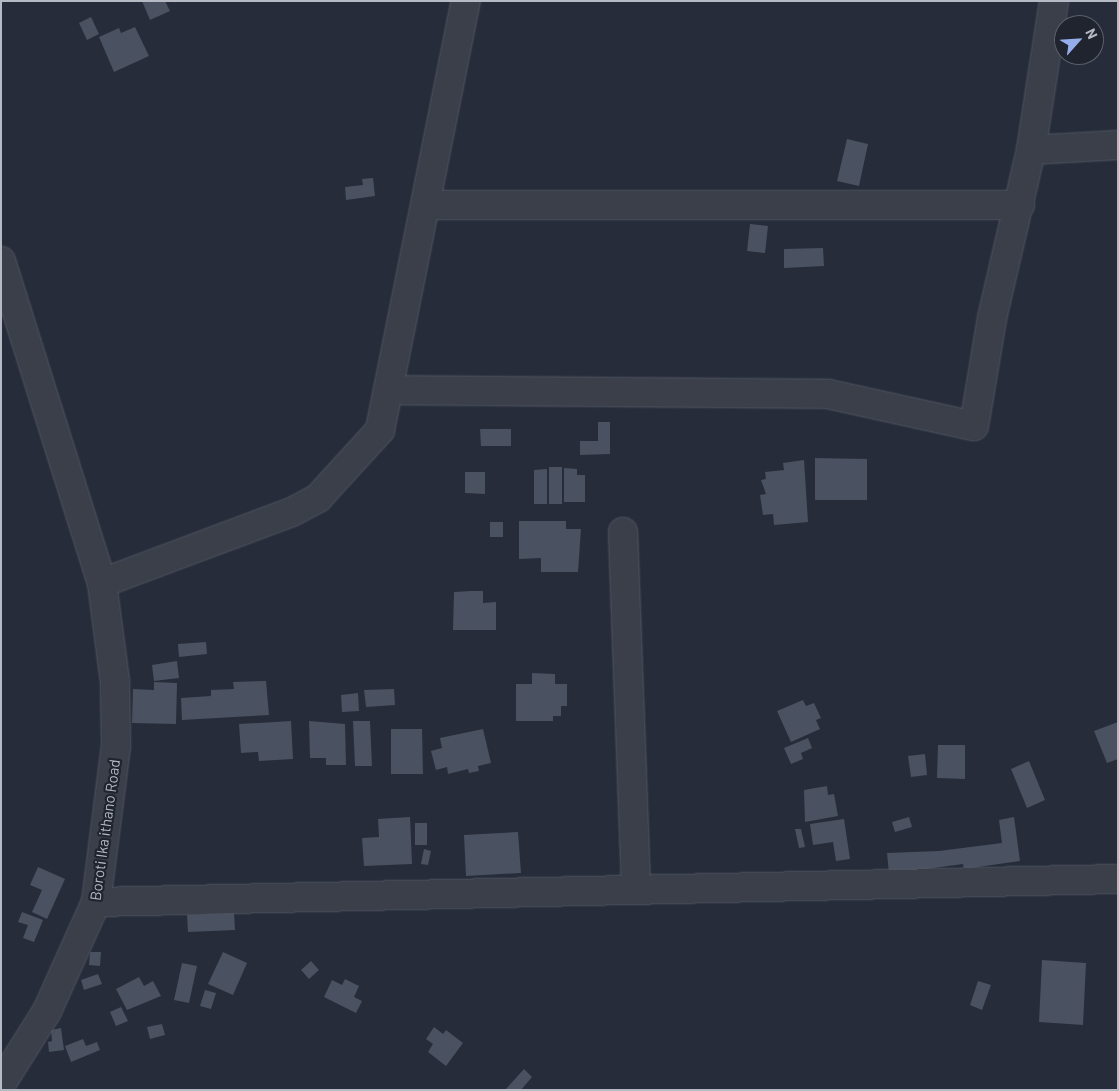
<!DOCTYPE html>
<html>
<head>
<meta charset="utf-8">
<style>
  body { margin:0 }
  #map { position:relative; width:1119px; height:1091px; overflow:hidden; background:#262c3a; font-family:Barlow,sans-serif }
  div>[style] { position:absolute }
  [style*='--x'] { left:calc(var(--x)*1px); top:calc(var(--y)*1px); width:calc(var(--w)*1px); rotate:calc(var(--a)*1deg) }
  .building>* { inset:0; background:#4a5160 }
  .roads { filter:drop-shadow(0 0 1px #525762) drop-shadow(0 0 1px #525762) }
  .minor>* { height:28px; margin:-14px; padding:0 14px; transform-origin:14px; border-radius:14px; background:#3a3f4a }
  span { translate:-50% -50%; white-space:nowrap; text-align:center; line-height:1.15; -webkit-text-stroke:4.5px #1f242f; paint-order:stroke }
  .street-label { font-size:15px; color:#b5bac5 }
  .frame { position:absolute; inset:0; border:2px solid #b5bac5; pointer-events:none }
  .north { position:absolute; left:1054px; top:15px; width:50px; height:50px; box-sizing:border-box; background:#1f242f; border:1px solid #5b606b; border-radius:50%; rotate:64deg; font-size:14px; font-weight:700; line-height:20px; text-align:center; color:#b5bac5 }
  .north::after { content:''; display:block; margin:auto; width:18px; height:22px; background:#95adea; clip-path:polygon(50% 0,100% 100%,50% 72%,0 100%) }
</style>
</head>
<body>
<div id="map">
  <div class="building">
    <div style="clip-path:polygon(142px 1px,165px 1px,170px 11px,150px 20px)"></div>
    <div style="clip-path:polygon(91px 17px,99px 34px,87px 40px,79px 23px)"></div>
    <div style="clip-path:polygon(135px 27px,149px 56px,114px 72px,99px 37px,119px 28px,121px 33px)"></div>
    <div style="clip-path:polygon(847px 139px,868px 144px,859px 186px,837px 181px)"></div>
    <div style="clip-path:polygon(373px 178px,375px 196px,346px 200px,345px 187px,363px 185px,362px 179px)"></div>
    <div style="clip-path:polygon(750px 224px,768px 226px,765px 253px,747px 251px)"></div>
    <div style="clip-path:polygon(823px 248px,824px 266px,784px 268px,784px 249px)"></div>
    <div style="clip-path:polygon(598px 422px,610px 422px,610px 454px,580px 455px,580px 441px,598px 441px)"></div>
    <div style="clip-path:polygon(480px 429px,511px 429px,511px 446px,481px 446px)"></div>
    <div style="clip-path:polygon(815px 458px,867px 459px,867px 500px,815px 500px)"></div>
    <div style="clip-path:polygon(804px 460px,808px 522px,774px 525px,773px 514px,763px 515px,760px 495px,766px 494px,761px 480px,766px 479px,765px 472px,784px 470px,783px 463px)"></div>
    <div style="clip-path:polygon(549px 467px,562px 467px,562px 504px,549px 504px)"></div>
    <div style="clip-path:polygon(564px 468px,577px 469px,577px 475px,585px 475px,585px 502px,564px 502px)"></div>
    <div style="clip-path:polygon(547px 469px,547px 504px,534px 504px,534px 470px)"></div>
    <div style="clip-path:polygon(465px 472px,485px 472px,485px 494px,465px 493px)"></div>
    <div style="clip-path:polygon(519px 521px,566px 521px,566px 529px,581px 529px,578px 572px,541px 572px,541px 558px,519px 559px)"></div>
    <div style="clip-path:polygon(490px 522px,503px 522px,503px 537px,490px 537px)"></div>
    <div style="clip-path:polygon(471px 591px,483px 591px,483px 603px,496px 602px,496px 630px,453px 630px,454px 592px)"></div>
    <div style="clip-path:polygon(206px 642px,207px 654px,179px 657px,178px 644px)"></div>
    <div style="clip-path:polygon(177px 661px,179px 678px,154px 681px,152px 665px)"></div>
    <div style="clip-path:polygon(532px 673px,555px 674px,555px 684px,567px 684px,567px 706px,561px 706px,561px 716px,553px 716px,553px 721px,516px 721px,516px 684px,532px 684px)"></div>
    <div style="clip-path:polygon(266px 681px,269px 715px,182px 720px,181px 698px,211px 696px,211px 690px,234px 689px,233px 682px)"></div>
    <div style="clip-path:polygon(154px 682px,177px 683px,176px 724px,132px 723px,133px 689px,154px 690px)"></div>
    <div style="clip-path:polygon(394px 689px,395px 705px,366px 707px,364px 690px)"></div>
    <div style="clip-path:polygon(358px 693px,359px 711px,342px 712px,341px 695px)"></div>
    <div style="clip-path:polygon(803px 700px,806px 706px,814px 703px,821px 718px,816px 720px,820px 729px,791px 742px,777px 711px)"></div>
    <div style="clip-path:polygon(291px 721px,293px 759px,259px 761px,258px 752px,241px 753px,239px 724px)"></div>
    <div style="clip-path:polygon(309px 721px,345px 724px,346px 765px,326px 765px,326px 758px,310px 758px)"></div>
    <div style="clip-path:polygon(353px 721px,370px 721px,372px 766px,355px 766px)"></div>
    <div style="clip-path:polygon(1118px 722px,1118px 759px,1107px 763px,1094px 731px)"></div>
    <div style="clip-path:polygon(391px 729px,422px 729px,423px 774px,391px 774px)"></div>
    <div style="clip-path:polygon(483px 729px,491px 763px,478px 766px,479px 771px,469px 773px,468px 769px,448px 774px,447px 767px,436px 770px,431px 751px,442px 748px,440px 738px)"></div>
    <div style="clip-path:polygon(808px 738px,812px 748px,801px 753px,803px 759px,791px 764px,784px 748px)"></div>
    <div style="clip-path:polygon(938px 745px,965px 745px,965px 779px,937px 778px)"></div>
    <div style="clip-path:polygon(925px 754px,927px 775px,911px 777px,908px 756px)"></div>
    <div style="clip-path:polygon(1029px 761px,1045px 800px,1027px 808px,1011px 769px)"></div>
    <div style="clip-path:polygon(827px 786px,828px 795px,834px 794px,838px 816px,805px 822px,804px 790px)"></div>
    <div style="clip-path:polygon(410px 817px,412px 864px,364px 866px,362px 838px,379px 837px,378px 819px)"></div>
    <div style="clip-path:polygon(909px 817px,912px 827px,895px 832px,892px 822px)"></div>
    <div style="clip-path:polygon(1014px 817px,1020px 861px,964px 869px,963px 864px,889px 874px,887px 853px,939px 851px,1002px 843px,999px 820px)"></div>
    <div style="clip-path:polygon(844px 819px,850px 859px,836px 861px,833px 842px,813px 845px,810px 824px)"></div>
    <div style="clip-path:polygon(415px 823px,427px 823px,427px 845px,415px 845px)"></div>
    <div style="clip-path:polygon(795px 829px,801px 829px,805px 847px,799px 848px)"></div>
    <div style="clip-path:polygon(518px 832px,521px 873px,466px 876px,464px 835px)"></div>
    <div style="clip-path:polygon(424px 849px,431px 851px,428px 865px,421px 864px)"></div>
    <div style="clip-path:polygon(38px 867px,65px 879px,47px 919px,32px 912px,42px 890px,30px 885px)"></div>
    <div style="clip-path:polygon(22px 912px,43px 920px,34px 942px,23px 938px,28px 925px,18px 922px)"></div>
    <div style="clip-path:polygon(234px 913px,235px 930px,188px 932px,187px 915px)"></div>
    <div style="clip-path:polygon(90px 952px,101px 952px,100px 966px,89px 965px)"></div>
    <div style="clip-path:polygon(223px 952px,247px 963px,233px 995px,208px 984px)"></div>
    <div style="clip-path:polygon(1042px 960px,1086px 963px,1083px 1025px,1039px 1022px)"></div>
    <div style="clip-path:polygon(311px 961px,319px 970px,309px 979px,301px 970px)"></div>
    <div style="clip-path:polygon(182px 963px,197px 966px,189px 1003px,174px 1000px)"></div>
    <div style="clip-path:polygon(98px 974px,102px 984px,84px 990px,81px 980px)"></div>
    <div style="clip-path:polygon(139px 977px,144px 986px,153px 981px,161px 996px,127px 1010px,116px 989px)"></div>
    <div style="clip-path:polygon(345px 979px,359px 986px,354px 997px,362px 1001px,356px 1013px,324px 997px,332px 980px,342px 985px)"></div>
    <div style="clip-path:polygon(978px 981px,991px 985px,982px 1010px,970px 1005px)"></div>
    <div style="clip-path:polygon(205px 990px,216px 993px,211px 1009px,200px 1006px)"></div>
    <div style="clip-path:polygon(121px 1007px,128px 1021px,116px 1026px,110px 1012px)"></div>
    <div style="clip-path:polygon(162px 1024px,165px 1035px,150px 1039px,147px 1027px)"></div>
    <div style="clip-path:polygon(434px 1027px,443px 1034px,446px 1030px,463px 1043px,446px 1066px,428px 1052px,433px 1044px,426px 1039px)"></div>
    <div style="clip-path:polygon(61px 1028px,64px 1050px,49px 1052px,48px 1042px,52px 1041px,51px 1030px)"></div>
    <div style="clip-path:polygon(83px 1039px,86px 1046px,97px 1042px,100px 1050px,71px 1062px,65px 1046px)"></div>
    <div style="clip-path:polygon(524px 1069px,532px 1077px,521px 1090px,505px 1090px)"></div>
  </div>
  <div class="roads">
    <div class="minor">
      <div style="--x:1031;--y:150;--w:87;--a:-3.3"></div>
      <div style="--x:427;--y:205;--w:593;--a:0"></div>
      <div style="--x:1;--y:261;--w:337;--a:72.6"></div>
      <div style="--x:102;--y:583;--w:100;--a:82.5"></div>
      <div style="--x:115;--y:682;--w:64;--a:89.1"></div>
      <div style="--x:116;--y:746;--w:157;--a:97.3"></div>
      <div style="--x:96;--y:902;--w:120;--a:114.2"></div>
      <div style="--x:47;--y:1011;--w:86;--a:122.2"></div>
      <div style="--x:388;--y:390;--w:440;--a:0.5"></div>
      <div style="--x:828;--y:394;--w:149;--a:12.4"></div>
      <div style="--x:974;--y:426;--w:109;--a:-80.5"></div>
      <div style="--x:992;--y:318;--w:172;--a:-76.9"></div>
      <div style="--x:1031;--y:150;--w:151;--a:-81.2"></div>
      <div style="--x:623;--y:532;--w:358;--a:87.9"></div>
      <div style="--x:102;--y:583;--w:203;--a:-20.5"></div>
      <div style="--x:292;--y:512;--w:30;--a:-28"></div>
      <div style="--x:318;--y:498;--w:92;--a:-47.6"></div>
      <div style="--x:380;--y:430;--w:438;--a:-78.7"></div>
      <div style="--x:96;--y:902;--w:1022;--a:-1.29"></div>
    </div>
  </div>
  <div class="street-label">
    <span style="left:105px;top:830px;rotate:-82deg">Boroti Ika ithano Road</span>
  </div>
  <div class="frame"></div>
  <div class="north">N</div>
</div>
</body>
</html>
